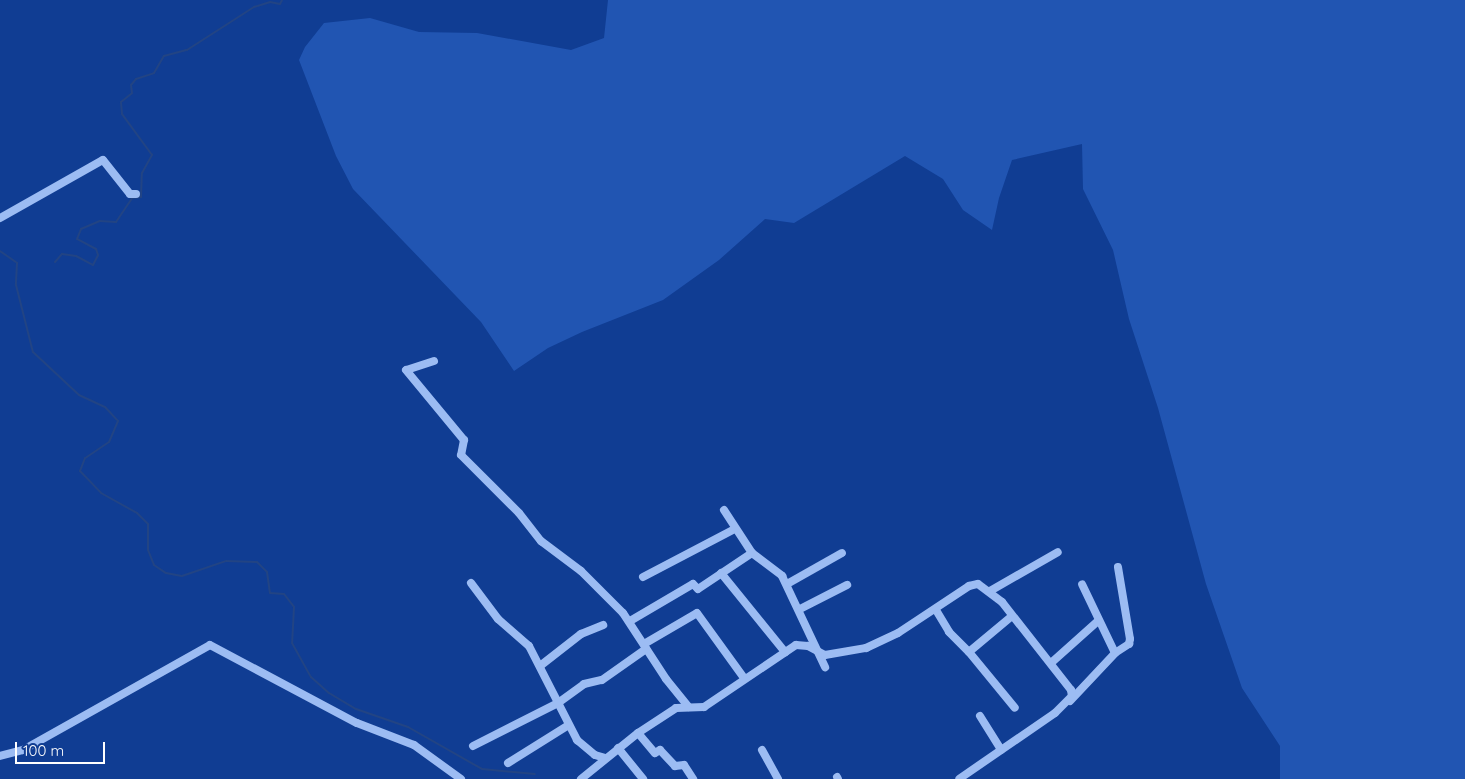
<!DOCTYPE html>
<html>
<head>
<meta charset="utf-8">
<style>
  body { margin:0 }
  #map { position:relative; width:1465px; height:779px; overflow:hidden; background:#103d93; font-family:Quicksand,sans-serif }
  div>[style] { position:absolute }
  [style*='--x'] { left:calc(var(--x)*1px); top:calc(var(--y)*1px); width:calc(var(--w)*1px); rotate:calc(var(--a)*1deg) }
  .green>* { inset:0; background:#2155b2 }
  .stream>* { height:2px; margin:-1px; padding:0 1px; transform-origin:1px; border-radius:1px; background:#224484 }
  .minor>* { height:8px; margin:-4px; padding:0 4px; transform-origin:4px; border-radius:4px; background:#9cbcf3 }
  span { translate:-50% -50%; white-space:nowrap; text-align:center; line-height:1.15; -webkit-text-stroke:4px #103d93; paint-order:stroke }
  .scale { position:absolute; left:15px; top:742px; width:90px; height:22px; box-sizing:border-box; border:2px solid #fff; border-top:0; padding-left:6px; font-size:15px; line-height:18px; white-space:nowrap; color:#fff; -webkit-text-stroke:4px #103d93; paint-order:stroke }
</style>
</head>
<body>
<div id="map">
  <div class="green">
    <div style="clip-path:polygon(608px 0,1465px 0,1465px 779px,1280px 779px,1280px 746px,1242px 688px,1206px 584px,1158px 408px,1129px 319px,1113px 250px,1083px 189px,1082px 144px,1012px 160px,999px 198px,992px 230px,963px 210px,943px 179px,905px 156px,794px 223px,765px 219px,719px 260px,663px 300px,582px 332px,548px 348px,514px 371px,481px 322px,353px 189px,336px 156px,299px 60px,305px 47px,324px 23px,370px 18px,419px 32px,477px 33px,571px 50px,604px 38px)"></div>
  </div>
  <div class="stream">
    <div style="--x:0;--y:251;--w:21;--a:35"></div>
    <div style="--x:17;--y:263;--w:22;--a:93"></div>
    <div style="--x:16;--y:285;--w:69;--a:75.8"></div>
    <div style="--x:33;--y:352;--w:63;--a:43.1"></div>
    <div style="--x:79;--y:395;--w:29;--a:25"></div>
    <div style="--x:105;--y:407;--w:19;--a:47"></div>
    <div style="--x:118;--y:421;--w:23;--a:113"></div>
    <div style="--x:109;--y:442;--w:29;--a:146"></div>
    <div style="--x:85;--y:458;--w:14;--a:111"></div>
    <div style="--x:80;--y:471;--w:30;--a:46"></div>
    <div style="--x:101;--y:493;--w:41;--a:29.1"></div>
    <div style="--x:137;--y:513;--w:16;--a:45"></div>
    <div style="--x:148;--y:524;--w:26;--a:90"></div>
    <div style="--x:148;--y:550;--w:16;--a:68"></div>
    <div style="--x:154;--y:565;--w:14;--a:34"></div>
    <div style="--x:166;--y:573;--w:16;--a:11"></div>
    <div style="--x:182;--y:576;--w:46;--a:-18.8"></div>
    <div style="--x:226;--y:561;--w:31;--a:2"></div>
    <div style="--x:257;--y:562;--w:14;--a:45"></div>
    <div style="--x:267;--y:572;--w:21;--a:82"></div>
    <div style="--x:270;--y:593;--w:14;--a:4"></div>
    <div style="--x:284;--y:594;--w:16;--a:52"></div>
    <div style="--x:294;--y:607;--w:36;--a:93"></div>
    <div style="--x:292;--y:643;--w:39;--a:61"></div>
    <div style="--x:311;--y:677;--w:24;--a:42"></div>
    <div style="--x:329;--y:693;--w:31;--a:31"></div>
    <div style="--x:356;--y:709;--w:55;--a:19.1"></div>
    <div style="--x:408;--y:727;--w:85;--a:29.6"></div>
    <div style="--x:482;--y:769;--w:53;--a:5.4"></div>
    <div style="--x:55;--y:262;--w:11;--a:-49"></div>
    <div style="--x:62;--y:254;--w:14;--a:8"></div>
    <div style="--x:76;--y:256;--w:19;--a:28"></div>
    <div style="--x:93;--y:265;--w:11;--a:-63"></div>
    <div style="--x:98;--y:255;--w:6;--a:-108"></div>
    <div style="--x:96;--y:249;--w:21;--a:-152"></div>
    <div style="--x:77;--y:239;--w:11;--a:-68"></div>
    <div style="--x:81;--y:229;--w:21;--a:-23"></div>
    <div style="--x:100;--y:221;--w:16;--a:4"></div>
    <div style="--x:116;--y:222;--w:29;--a:-56"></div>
    <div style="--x:132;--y:198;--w:9;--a:-6"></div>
    <div style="--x:141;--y:197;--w:24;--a:-88"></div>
    <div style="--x:142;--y:173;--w:21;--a:-61"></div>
    <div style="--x:152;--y:155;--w:51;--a:-126.2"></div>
    <div style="--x:122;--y:114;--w:12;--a:-95"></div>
    <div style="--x:121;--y:102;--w:14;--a:-39"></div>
    <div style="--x:132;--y:93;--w:8;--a:-97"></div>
    <div style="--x:131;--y:85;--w:8;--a:-50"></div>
    <div style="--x:136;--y:79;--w:19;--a:-18"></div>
    <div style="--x:154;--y:73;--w:20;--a:-60"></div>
    <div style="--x:164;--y:56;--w:24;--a:-15"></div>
    <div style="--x:187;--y:50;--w:80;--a:-32.7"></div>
    <div style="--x:254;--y:7;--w:17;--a:-17"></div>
    <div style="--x:270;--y:2;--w:10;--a:11"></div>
    <div style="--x:280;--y:4;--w:4;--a:-63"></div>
  </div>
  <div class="minor">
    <div style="--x:0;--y:218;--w:118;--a:-29.4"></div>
    <div style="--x:103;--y:160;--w:43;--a:51.5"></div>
    <div style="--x:130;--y:194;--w:6;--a:0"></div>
    <div style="--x:434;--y:361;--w:29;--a:162"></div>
    <div style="--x:406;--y:370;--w:91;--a:50.4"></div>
    <div style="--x:464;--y:440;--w:15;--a:101"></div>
    <div style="--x:461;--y:455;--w:82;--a:45"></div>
    <div style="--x:519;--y:513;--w:36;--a:52"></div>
    <div style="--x:541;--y:541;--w:50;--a:36.9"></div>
    <div style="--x:581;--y:571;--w:59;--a:45"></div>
    <div style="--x:623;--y:613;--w:79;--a:56.9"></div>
    <div style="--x:666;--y:679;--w:36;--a:51"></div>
    <div style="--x:724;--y:510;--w:51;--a:56.9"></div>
    <div style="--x:752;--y:553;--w:38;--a:37"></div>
    <div style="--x:782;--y:576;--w:101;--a:64.7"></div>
    <div style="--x:721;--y:573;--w:102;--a:51"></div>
    <div style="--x:643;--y:577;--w:104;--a:-27.6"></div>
    <div style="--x:471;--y:583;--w:45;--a:53.1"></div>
    <div style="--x:498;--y:619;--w:41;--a:41.1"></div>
    <div style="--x:529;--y:646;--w:106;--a:62.9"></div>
    <div style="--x:577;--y:740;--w:23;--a:40"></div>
    <div style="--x:595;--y:755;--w:10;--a:17"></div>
    <div style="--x:787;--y:584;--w:63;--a:-29.4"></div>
    <div style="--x:990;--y:591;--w:78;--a:-29.8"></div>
    <div style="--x:800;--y:609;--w:53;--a:-27.1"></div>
    <div style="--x:936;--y:610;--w:26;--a:59"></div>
    <div style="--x:949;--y:632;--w:28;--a:45"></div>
    <div style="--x:1012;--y:616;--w:56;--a:140.1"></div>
    <div style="--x:969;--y:652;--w:72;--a:50.6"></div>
    <div style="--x:630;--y:621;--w:73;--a:-30.4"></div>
    <div style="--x:693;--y:584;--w:7;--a:45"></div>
    <div style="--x:698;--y:589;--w:65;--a:-33.7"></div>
    <div style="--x:644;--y:644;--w:61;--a:-30.3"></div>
    <div style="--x:697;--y:613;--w:80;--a:54.1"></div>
    <div style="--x:1115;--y:653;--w:17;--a:-33"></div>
    <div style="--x:1129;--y:644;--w:5;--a:-79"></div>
    <div style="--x:1130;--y:639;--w:73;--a:-99.5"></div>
    <div style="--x:1051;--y:663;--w:63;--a:-41.8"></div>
    <div style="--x:540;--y:666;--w:52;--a:-38"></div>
    <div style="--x:581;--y:634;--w:24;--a:-22"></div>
    <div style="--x:1070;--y:701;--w:66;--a:-46.8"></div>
    <div style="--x:1115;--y:653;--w:76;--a:-115.6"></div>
    <div style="--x:980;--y:716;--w:40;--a:58"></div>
    <div style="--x:638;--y:733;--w:26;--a:50"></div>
    <div style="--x:655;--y:753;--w:6;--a:-31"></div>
    <div style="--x:660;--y:750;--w:22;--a:47"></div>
    <div style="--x:675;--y:766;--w:9;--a:-6"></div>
    <div style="--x:684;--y:765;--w:17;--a:57"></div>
    <div style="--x:473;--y:746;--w:95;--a:-26.8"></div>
    <div style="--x:558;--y:703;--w:32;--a:-36"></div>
    <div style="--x:584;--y:684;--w:18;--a:-13"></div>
    <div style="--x:602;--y:680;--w:54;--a:-35.2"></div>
    <div style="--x:618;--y:748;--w:40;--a:51"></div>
    <div style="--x:762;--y:750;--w:33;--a:61"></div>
    <div style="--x:0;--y:756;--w:24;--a:-15"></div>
    <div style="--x:23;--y:750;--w:214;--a:-29.3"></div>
    <div style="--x:210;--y:645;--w:166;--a:28"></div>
    <div style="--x:357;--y:723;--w:61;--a:21.1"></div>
    <div style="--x:414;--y:745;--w:58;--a:35.9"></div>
    <div style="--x:508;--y:763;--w:70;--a:-32.1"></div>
    <div style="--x:837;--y:777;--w:2;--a:63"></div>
    <div style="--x:581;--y:779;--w:73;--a:-38.9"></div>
    <div style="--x:638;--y:733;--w:45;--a:-33.3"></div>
    <div style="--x:676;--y:708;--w:28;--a:-2"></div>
    <div style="--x:704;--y:707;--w:111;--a:-34"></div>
    <div style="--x:796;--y:645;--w:12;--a:5"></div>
    <div style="--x:808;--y:646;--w:19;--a:28"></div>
    <div style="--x:825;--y:655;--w:42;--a:-9.7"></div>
    <div style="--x:866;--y:648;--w:35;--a:-25"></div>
    <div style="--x:898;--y:633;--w:85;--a:-33.5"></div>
    <div style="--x:969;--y:586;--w:9;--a:-13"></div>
    <div style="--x:978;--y:584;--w:30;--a:37"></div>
    <div style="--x:1002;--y:602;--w:112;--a:51.9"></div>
    <div style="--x:1071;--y:690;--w:6;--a:81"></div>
    <div style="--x:1072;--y:696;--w:24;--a:135"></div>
    <div style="--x:1055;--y:713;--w:116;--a:145.5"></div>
  </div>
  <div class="scale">100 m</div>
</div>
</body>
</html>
